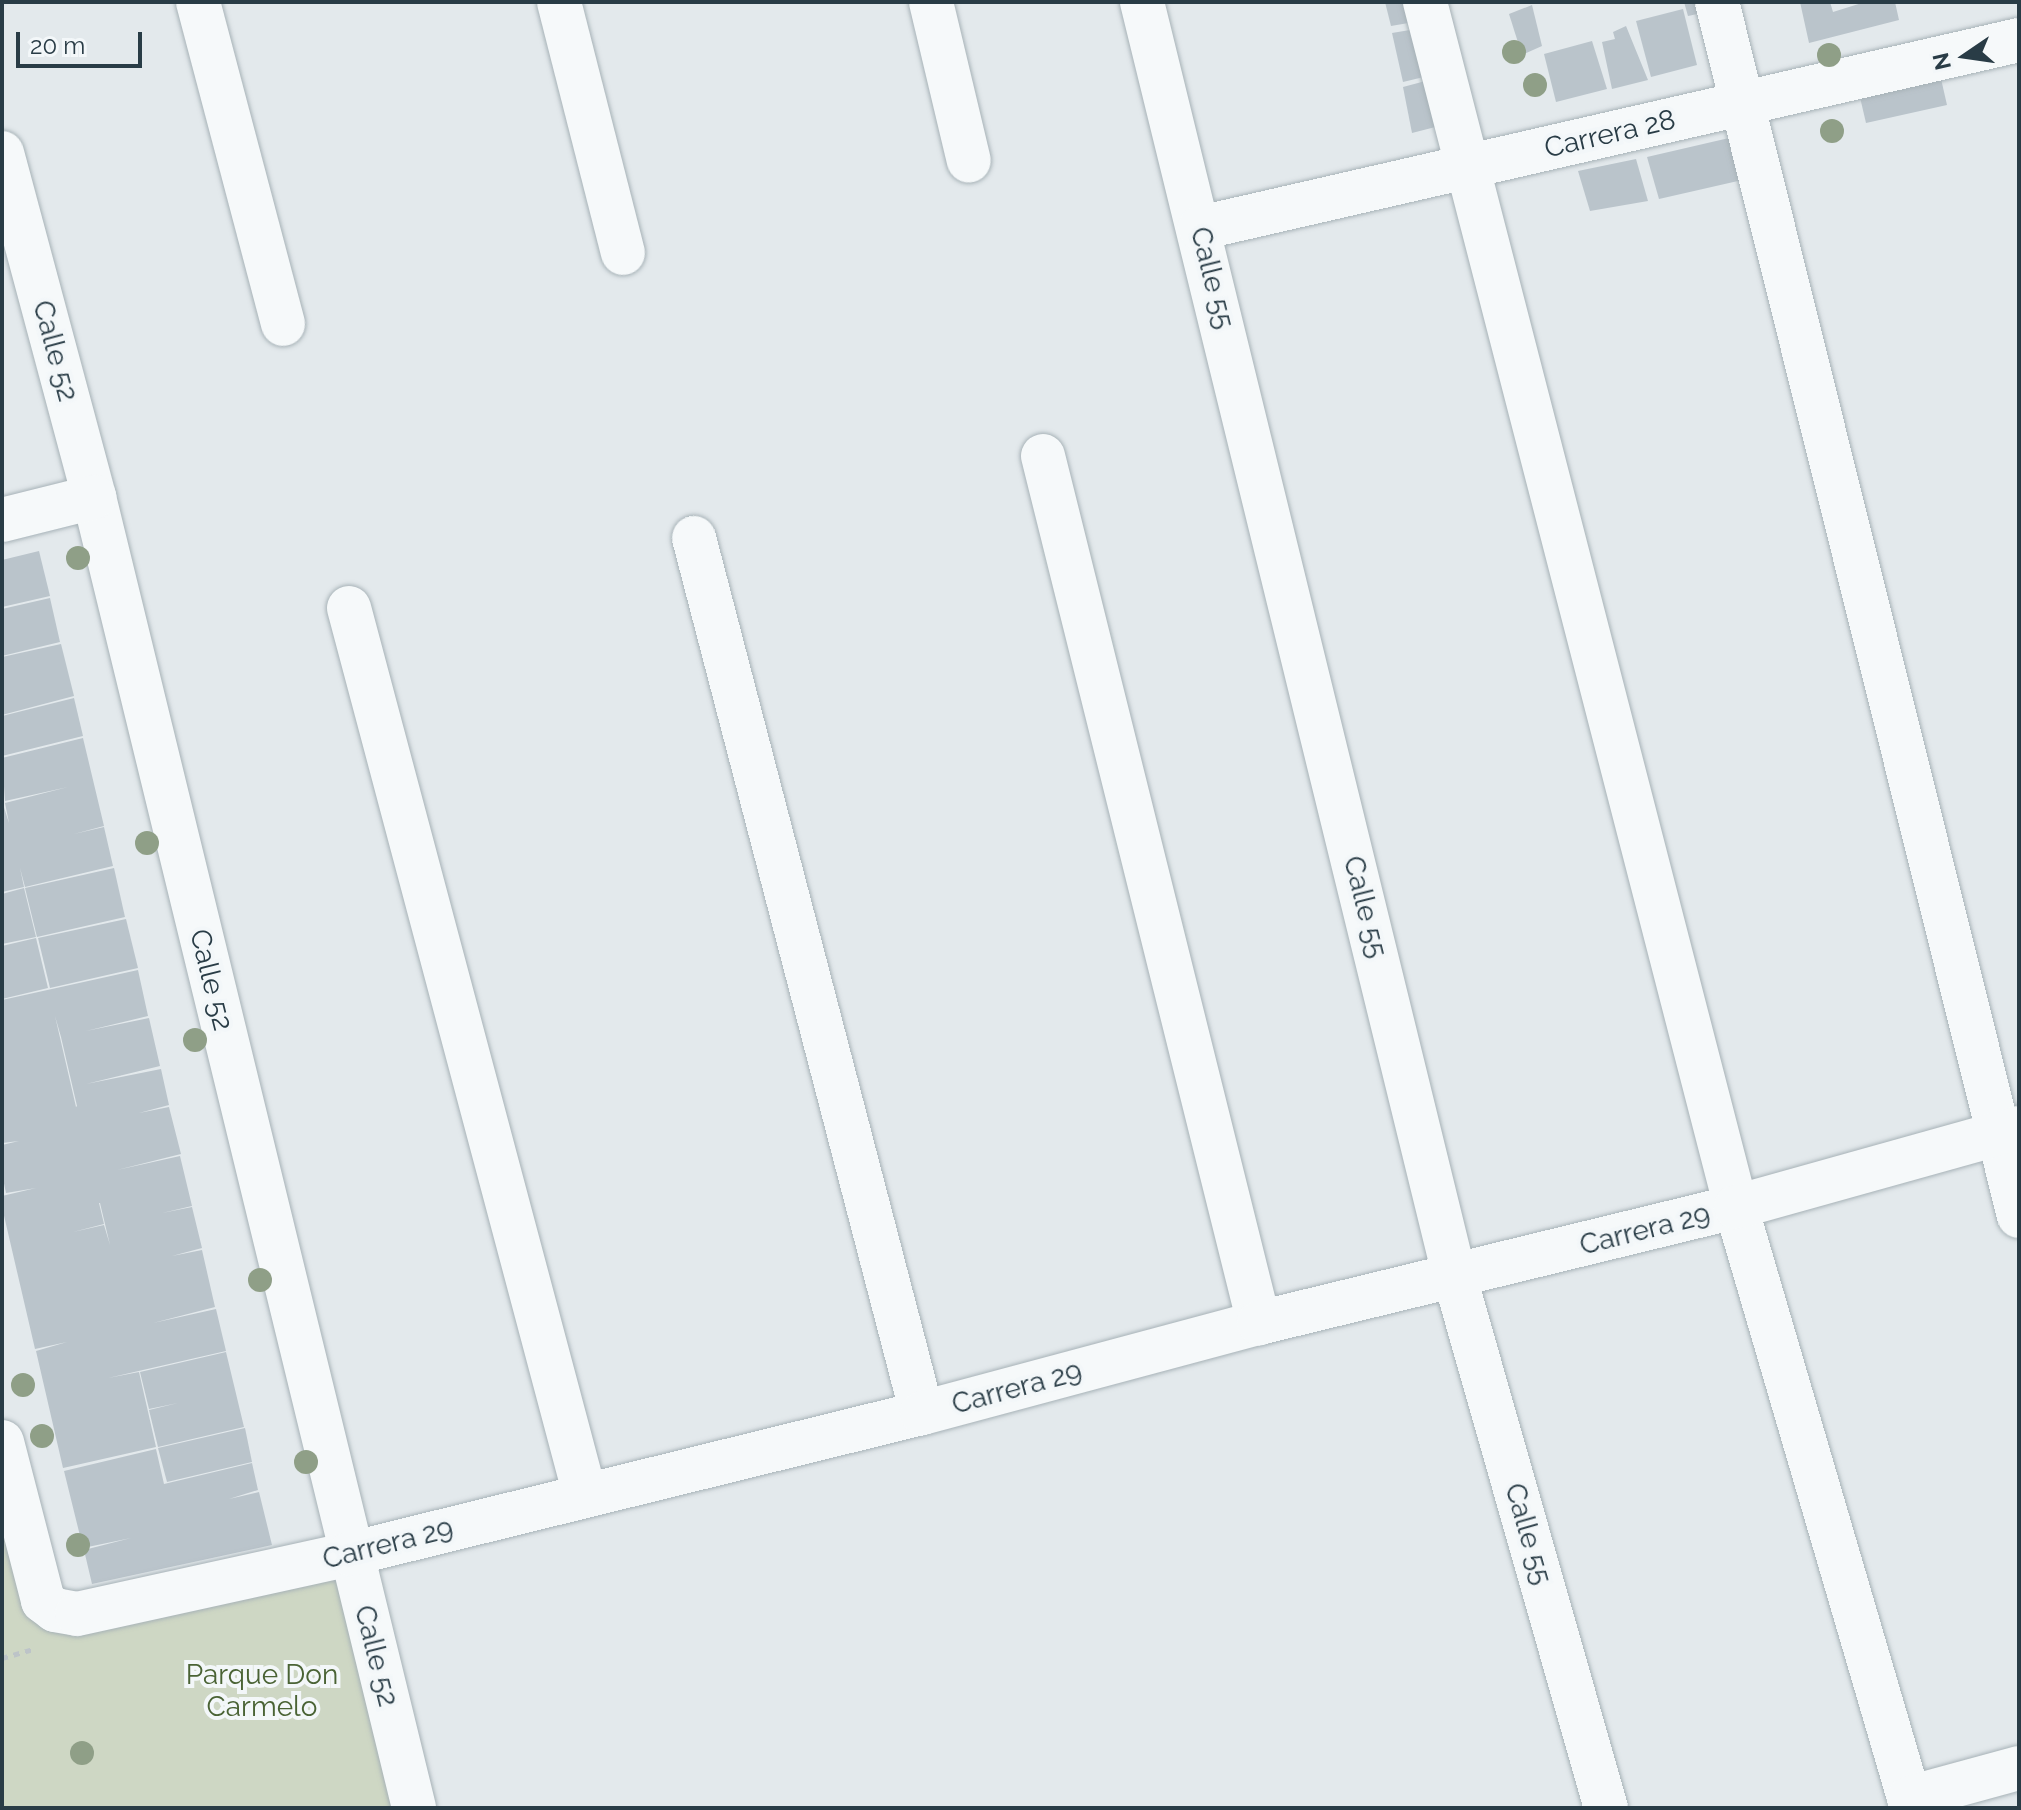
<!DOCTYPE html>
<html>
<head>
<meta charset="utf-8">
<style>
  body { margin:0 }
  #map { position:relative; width:2021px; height:1810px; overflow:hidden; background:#e3e9ec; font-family:Raleway,sans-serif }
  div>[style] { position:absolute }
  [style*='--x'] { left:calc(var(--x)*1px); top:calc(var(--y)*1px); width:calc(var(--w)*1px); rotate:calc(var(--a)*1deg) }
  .green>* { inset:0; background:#ced7c4 }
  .building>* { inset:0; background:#bac4cb }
  .path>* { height:5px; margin-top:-2.5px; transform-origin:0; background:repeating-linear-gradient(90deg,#bdc4c8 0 6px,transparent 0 12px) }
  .roads { filter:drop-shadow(0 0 2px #a7b2b7) drop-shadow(0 0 2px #a7b2b7) }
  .minor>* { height:44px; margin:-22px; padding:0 22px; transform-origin:22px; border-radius:22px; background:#f6f9fa }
  .trees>* { width:24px; height:24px; margin:-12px; border-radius:50%; background:#8f9f87 }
  span { translate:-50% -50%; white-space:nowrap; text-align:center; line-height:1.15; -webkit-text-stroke:8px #f3f7f9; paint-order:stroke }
  .street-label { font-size:28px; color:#293c46 }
  .park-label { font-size:28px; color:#4a6335 }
  .frame { position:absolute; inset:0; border:4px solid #293c46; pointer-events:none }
  .north { position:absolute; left:1925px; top:16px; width:80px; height:80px; -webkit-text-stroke:6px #f3f7f9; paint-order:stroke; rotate:257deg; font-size:22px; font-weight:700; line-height:32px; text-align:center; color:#293c46 }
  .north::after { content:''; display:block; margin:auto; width:28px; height:36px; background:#293c46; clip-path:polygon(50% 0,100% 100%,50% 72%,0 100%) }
  .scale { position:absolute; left:16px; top:32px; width:126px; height:36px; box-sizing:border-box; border:4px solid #293c46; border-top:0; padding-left:10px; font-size:24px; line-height:28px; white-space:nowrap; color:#293c46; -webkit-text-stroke:6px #f3f7f9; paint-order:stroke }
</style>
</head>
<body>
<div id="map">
  <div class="green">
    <div style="clip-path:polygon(2px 1414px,55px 1610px,350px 1554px,414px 1808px,2px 1808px)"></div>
  </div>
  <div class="building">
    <div style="clip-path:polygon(1385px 2px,1416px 2px,1420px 21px,1391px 26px)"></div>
    <div style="clip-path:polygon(1684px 2px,1719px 2px,1721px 9px,1688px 16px)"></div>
    <div style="clip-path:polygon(1800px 2px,1830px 2px,1833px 12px,1865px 2px,1895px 2px,1899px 20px,1809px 43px)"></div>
    <div style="clip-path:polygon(1532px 5px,1542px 46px,1522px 55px,1509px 14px)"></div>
    <div style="clip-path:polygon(1683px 9px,1697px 65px,1651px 77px,1636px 21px)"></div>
    <div style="clip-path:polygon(1626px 26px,1648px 80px,1612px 89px,1602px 42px,1615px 39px,1613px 32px)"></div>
    <div style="clip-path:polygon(1422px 28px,1432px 75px,1403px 82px,1392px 33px)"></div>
    <div style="clip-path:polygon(1592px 41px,1607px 89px,1556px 102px,1544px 54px)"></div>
    <div style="clip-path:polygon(1939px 70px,1947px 105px,1866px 123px,1859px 93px)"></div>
    <div style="clip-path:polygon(1433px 79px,1447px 124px,1412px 133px,1403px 87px)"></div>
    <div style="clip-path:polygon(1742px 135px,1751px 178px,1659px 199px,1647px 157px)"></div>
    <div style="clip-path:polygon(1636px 159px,1648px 201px,1590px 211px,1578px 171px)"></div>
    <div style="clip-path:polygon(39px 551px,50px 596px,2px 607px,2px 560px)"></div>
    <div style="clip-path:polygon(50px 598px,60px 642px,2px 656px,2px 609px)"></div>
    <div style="clip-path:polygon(61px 644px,74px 696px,2px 715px,2px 657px)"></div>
    <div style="clip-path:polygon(74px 698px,83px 736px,2px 756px,2px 716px)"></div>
    <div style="clip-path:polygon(83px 738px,104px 826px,74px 834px,104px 827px,113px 866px,25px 887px,20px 868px,24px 887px,2px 892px,2px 801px,9px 823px,5px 803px,68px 787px,5px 801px,2px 758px)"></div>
    <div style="clip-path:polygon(114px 868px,125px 917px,37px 937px,25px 888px)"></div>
    <div style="clip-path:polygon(24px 888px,36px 937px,2px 944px,2px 894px)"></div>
    <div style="clip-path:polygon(126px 919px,138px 968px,50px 988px,38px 938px)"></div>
    <div style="clip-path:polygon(36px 938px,48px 988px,2px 999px,2px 946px)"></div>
    <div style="clip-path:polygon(evenodd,138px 970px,148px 1016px,86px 1031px,149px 1018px,160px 1066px,86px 1084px,161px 1069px,169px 1105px,139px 1113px,169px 1107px,181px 1154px,117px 1170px,180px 1156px,192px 1206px,162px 1213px,192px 1207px,202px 1248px,172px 1256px,202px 1250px,215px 1307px,153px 1323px,216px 1309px,226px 1351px,108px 1378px,139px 1372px,156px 1447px,63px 1468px,36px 1351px,67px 1342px,35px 1349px,2px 1207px,2px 1196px,36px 1188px,6px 1193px,2px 1174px,2px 1145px,19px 1141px,2px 1143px,2px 1000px,138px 970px,55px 1016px,61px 1037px,77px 1106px,76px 1107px,55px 1016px,138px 970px,99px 1203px,100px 1203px,110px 1245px,104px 1225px,73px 1232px,104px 1224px,99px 1203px)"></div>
    <div style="clip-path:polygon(226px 1352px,244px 1427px,158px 1447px,149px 1410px,178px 1403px,149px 1409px,140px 1372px)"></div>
    <div style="clip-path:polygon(245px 1428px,252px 1462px,167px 1482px,158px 1448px)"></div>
    <div style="clip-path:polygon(156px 1449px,164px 1484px,252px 1463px,258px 1490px,229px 1499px,259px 1492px,272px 1545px,92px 1584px,84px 1550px,131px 1538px,83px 1548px,64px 1471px)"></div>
  </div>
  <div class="path">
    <div style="--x:2;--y:1658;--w:35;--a:-16"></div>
  </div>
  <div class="roads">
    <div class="minor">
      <div style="--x:198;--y:2;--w:333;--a:75.2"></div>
      <div style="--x:559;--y:2;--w:259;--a:75.7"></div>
      <div style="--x:931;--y:2;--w:163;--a:76.6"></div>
      <div style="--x:1142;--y:2;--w:1314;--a:76.22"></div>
      <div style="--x:1455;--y:1278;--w:551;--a:74.1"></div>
      <div style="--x:1425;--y:2;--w:1244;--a:75.53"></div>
      <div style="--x:1736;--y:1207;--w:626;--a:73.68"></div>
      <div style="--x:1717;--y:2;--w:1251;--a:76.03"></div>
      <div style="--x:2;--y:153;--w:356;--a:75"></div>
      <div style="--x:94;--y:497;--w:1349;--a:76.28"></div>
      <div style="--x:1200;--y:228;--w:840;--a:-12.93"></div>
      <div style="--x:1043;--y:456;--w:894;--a:76.01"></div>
      <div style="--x:2;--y:520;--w:95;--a:-14"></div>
      <div style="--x:694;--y:538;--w:904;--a:75.4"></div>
      <div style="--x:349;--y:608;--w:918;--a:75.1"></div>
      <div style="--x:2;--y:1442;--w:164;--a:75.5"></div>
      <div style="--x:43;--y:1601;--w:15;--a:37"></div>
      <div style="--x:55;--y:1610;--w:22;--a:10"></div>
      <div style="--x:77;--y:1614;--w:280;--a:-12.4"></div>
      <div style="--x:350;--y:1554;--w:589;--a:-13.85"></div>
      <div style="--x:922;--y:1413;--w:349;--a:-15"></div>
      <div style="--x:1259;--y:1323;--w:491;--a:-13.7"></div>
      <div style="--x:1736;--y:1207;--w:294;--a:-15.6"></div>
      <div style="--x:1909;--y:1798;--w:114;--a:-15.3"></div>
    </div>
  </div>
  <div class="trees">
    <div style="left:1514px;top:52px"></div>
    <div style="left:1829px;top:55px"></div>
    <div style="left:1535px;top:85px"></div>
    <div style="left:1832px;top:131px"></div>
    <div style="left:78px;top:558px"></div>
    <div style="left:147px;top:843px"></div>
    <div style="left:195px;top:1040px"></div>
    <div style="left:260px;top:1280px"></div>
    <div style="left:23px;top:1385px"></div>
    <div style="left:42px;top:1436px"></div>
    <div style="left:306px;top:1462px"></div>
    <div style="left:78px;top:1545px"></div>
    <div style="left:82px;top:1753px"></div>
  </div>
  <div class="street-label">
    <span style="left:1610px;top:134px;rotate:-13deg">Carrera 28</span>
    <span style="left:1212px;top:278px;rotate:76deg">Calle 55</span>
    <span style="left:55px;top:351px;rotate:75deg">Calle 52</span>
    <span style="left:1365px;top:907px;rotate:76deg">Calle 55</span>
    <span style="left:211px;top:980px;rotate:76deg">Calle 52</span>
    <span style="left:1645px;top:1230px;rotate:-14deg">Carrera 29</span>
    <span style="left:1017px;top:1388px;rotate:-15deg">Carrera 29</span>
    <span style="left:1528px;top:1534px;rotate:74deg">Calle 55</span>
    <span style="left:388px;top:1544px;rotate:-14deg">Carrera 29</span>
    <span style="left:376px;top:1656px;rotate:76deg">Calle 52</span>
  </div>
  <div class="park-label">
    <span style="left:262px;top:1691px">Parque Don<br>Carmelo</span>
  </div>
  <div class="frame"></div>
  <div class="north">N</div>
  <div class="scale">20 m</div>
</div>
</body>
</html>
